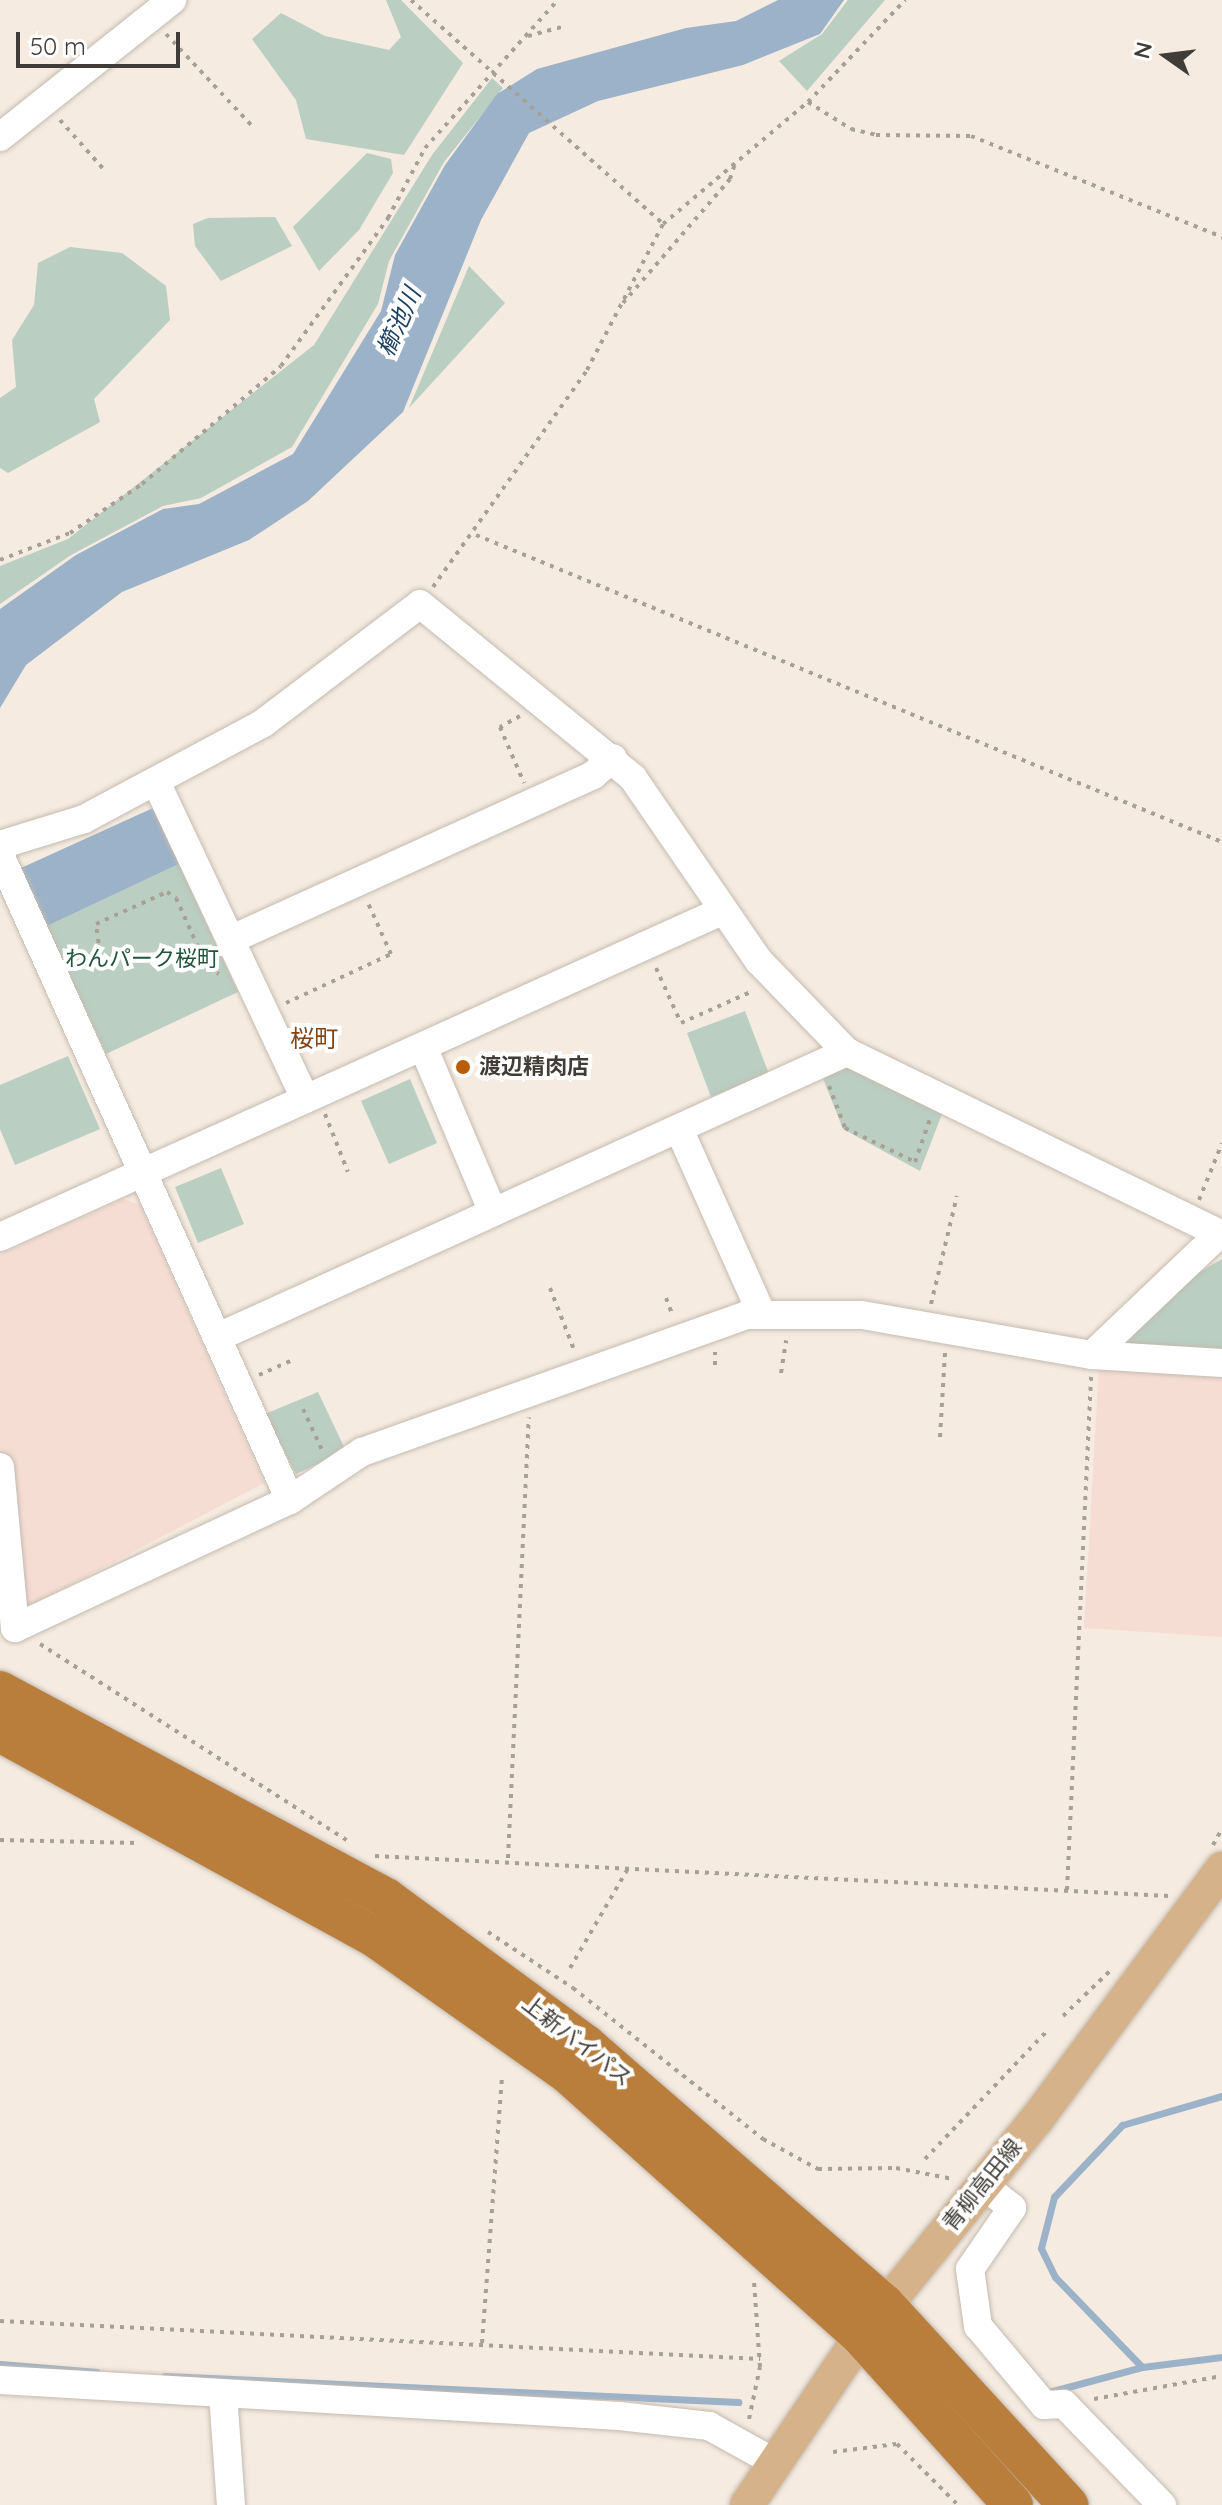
<!DOCTYPE html>
<html>
<head>
<meta charset="utf-8">
<style>
  body { margin:0 }
  #map { position:relative; width:1222px; height:2505px; overflow:hidden; background:#f5ebe0; font-family:Quicksand,"Noto Sans JP",sans-serif }
  div>[style] { position:absolute }
  [style*='--x'] { left:calc(var(--x)*1px); top:calc(var(--y)*1px); width:calc(var(--w)*1px); rotate:calc(var(--a)*1deg) }
  .industrial>* { inset:0; background:#f6ddd4 }
  .green>* { inset:0; background:#bacec2 }
  .water>* { inset:0; background:#9cb2c8 }
  .stream>* { height:7px; margin:-3.5px; padding:0 3.5px; transform-origin:3.5px; border-radius:3.5px; background:#9cb2c8 }
  .path>* { height:4px; margin-top:-2px; transform-origin:0; background:repeating-linear-gradient(90deg,#a7a097 0 4px,transparent 0 10px) }
  .roads { filter:drop-shadow(0 0 2px #c4bab0) drop-shadow(0 0 2px #c4bab0) }
  .minor>* { height:28px; margin:-14px; padding:0 14px; transform-origin:14px; border-radius:14px; background:#fff }
  .major>* { height:34px; margin:-17px; padding:0 17px; transform-origin:17px; border-radius:17px; background:#d6b28a }
  .highway>* { height:40px; margin:-20px; padding:0 20px; transform-origin:20px; border-radius:20px; background:#ba7e3c }
  .dots>* { width:22px; height:22px; translate:-50% -50%; box-sizing:border-box; border:4px solid #fff; border-radius:50% }
  span { translate:-50% -50%; white-space:nowrap; text-align:center; line-height:1.15; -webkit-text-stroke:8px #fff; paint-order:stroke }
  .park-label { font-size:22px; color:#20543b }
  .poi-label { font-size:22px; color:#403c37; font-weight:700 }
  .left { translate:0 -50%; text-align:left }
  .street-label { font-size:22px; color:#403c37 }
  .water-label { font-size:24px; color:#1d4162; font-style:italic }
  .neighbourhood-label { font-size:24px; color:#814517 }
  .north { position:absolute; left:1126px; top:16px; width:80px; height:80px; -webkit-text-stroke:6px #fff; paint-order:stroke; rotate:284deg; font-size:22px; font-weight:700; line-height:32px; text-align:center; color:#403c37 }
  .north::after { content:''; display:block; margin:auto; width:28px; height:36px; background:#403c37; clip-path:polygon(50% 0,100% 100%,50% 72%,0 100%) }
  .scale { position:absolute; left:16px; top:32px; width:164px; height:36px; box-sizing:border-box; border:4px solid #403c37; border-top:0; padding-left:10px; font-size:24px; line-height:28px; white-space:nowrap; color:#403c37; -webkit-text-stroke:6px #fff; paint-order:stroke }
</style>
</head>
<body>
<div id="map">
  <div class="industrial">
    <div style="clip-path:polygon(123px 1199px,140px 1205px,264px 1483px,30px 1606px,16px 1598px,14px 1462px,0 1454px,0 1255px)"></div>
    <div style="clip-path:polygon(1099px 1365px,1222px 1372px,1222px 1637px,1084px 1628px)"></div>
  </div>
  <div class="green">
    <div style="clip-path:polygon(386px 0,401px 0,463px 63px,404px 155px,306px 139px,296px 100px,252px 39px,281px 13px,325px 36px,389px 50px,401px 37px)"></div>
    <div style="clip-path:polygon(848px 0,885px 0,807px 91px,779px 61px,822px 34px)"></div>
    <div style="clip-path:polygon(492px 78px,503px 88px,444px 162px,389px 261px,378px 304px,292px 447px,201px 498px,163px 506px,71px 555px,0 604px,0 566px,68px 539px,314px 345px,432px 155px)"></div>
    <div style="clip-path:polygon(367px 153px,391px 159px,393px 173px,359px 230px,319px 271px,293px 227px)"></div>
    <div style="clip-path:polygon(275px 217px,292px 246px,221px 281px,195px 246px,193px 224px,208px 218px)"></div>
    <div style="clip-path:polygon(70px 247px,122px 253px,166px 286px,170px 320px,94px 399px,100px 422px,8px 473px,0 468px,0 398px,16px 387px,12px 340px,34px 305px,38px 263px)"></div>
    <div style="clip-path:polygon(469px 266px,505px 303px,409px 408px)"></div>
    <div style="clip-path:polygon(179px 864px,238px 992px,106px 1054px,47px 926px)"></div>
    <div style="clip-path:polygon(745px 1011px,769px 1074px,711px 1097px,687px 1033px)"></div>
    <div style="clip-path:polygon(68px 1056px,100px 1129px,15px 1165px,0 1129px,0 1085px)"></div>
    <div style="clip-path:polygon(840px 1063px,942px 1114px,920px 1171px,843px 1129px,822px 1076px)"></div>
    <div style="clip-path:polygon(410px 1079px,437px 1143px,389px 1164px,361px 1101px)"></div>
    <div style="clip-path:polygon(221px 1168px,244px 1224px,198px 1243px,175px 1187px)"></div>
    <div style="clip-path:polygon(1222px 1259px,1222px 1354px,1112px 1348px,1189px 1278px)"></div>
    <div style="clip-path:polygon(318px 1392px,346px 1451px,296px 1474px,265px 1414px)"></div>
  </div>
  <div class="water">
    <div style="clip-path:polygon(778px 0,844px 0,820px 34px,743px 65px,598px 101px,529px 133px,481px 220px,403px 412px,308px 501px,249px 540px,122px 592px,26px 665px,0 708px,0 609px,76px 555px,163px 509px,199px 504px,293px 454px,381px 311px,395px 255px,445px 165px,497px 94px,537px 69px,686px 28px,736px 21px)"></div>
    <div style="clip-path:polygon(153px 808px,179px 864px,47px 926px,21px 868px)"></div>
  </div>
  <div class="stream">
    <div style="--x:0;--y:2364;--w:97;--a:4.7"></div>
    <div style="--x:1142;--y:2367;--w:125;--a:-134"></div>
    <div style="--x:1055;--y:2277;--w:32;--a:-116"></div>
    <div style="--x:1041;--y:2248;--w:53;--a:-75.7"></div>
    <div style="--x:1054;--y:2197;--w:99;--a:-46.6"></div>
    <div style="--x:1122;--y:2125;--w:104;--a:-16.2"></div>
    <div style="--x:165;--y:2376;--w:574;--a:2.6"></div>
    <div style="--x:1049;--y:2392;--w:96;--a:-15"></div>
    <div style="--x:1142;--y:2367;--w:81;--a:-7.1"></div>
  </div>
  <div class="path">
    <div style="--x:411;--y:0;--w:337;--a:41.6"></div>
    <div style="--x:166;--y:34;--w:126;--a:46.9"></div>
    <div style="--x:528;--y:36;--w:39;--a:-15"></div>
    <div style="--x:808;--y:102;--w:51;--a:32.1"></div>
    <div style="--x:851;--y:129;--w:26;--a:13"></div>
    <div style="--x:876;--y:135;--w:95;--a:0.6"></div>
    <div style="--x:971;--y:136;--w:271;--a:21.9"></div>
    <div style="--x:60;--y:120;--w:69;--a:48.5"></div>
    <div style="--x:623;--y:303;--w:164;--a:-49.2"></div>
    <div style="--x:730;--y:179;--w:19;--a:-72"></div>
    <div style="--x:476;--y:535;--w:807;--a:22.37"></div>
    <div style="--x:0;--y:560;--w:75;--a:-21.1"></div>
    <div style="--x:70;--y:533;--w:87;--a:-34.2"></div>
    <div style="--x:142;--y:484;--w:182;--a:-40.3"></div>
    <div style="--x:281;--y:366;--w:183;--a:-54.1"></div>
    <div style="--x:388;--y:218;--w:79;--a:-62.1"></div>
    <div style="--x:425;--y:148;--w:199;--a:-48.1"></div>
    <div style="--x:433;--y:587;--w:266;--a:-54.6"></div>
    <div style="--x:587;--y:370;--w:165;--a:-62.5"></div>
    <div style="--x:663;--y:224;--w:189;--a:-40.1"></div>
    <div style="--x:808;--y:102;--w:141;--a:-46.4"></div>
    <div style="--x:520;--y:716;--w:23;--a:151"></div>
    <div style="--x:500;--y:727;--w:61;--a:66.8"></div>
    <div style="--x:77;--y:966;--w:26;--a:-29"></div>
    <div style="--x:100;--y:953;--w:29;--a:-98"></div>
    <div style="--x:96;--y:924;--w:78;--a:-24.3"></div>
    <div style="--x:167;--y:892;--w:11;--a:34"></div>
    <div style="--x:176;--y:898;--w:78;--a:65.7"></div>
    <div style="--x:208;--y:969;--w:12;--a:24"></div>
    <div style="--x:656;--y:968;--w:60;--a:65.6"></div>
    <div style="--x:681;--y:1023;--w:79;--a:-24"></div>
    <div style="--x:286;--y:1003;--w:116;--a:-25"></div>
    <div style="--x:391;--y:954;--w:56;--a:-114.3"></div>
    <div style="--x:829;--y:1086;--w:45;--a:69.1"></div>
    <div style="--x:845;--y:1128;--w:78;--a:25.9"></div>
    <div style="--x:915;--y:1162;--w:46;--a:-70.8"></div>
    <div style="--x:325;--y:1114;--w:62;--a:68.4"></div>
    <div style="--x:1199;--y:1200;--w:61;--a:-68"></div>
    <div style="--x:550;--y:1288;--w:69;--a:68.7"></div>
    <div style="--x:666;--y:1298;--w:19;--a:69"></div>
    <div style="--x:931;--y:1304;--w:111;--a:-76.5"></div>
    <div style="--x:715;--y:1365;--w:13;--a:-90"></div>
    <div style="--x:781;--y:1373;--w:33;--a:-81"></div>
    <div style="--x:259;--y:1375;--w:37;--a:-24"></div>
    <div style="--x:303;--y:1409;--w:47;--a:65.1"></div>
    <div style="--x:940;--y:1437;--w:85;--a:-86.6"></div>
    <div style="--x:40;--y:1644;--w:364;--a:32.6"></div>
    <div style="--x:0;--y:1840;--w:138;--a:1.2"></div>
    <div style="--x:1213;--y:1845;--w:18;--a:-61"></div>
    <div style="--x:375;--y:1856;--w:795;--a:2.88"></div>
    <div style="--x:508;--y:1858;--w:441;--a:-87.3"></div>
    <div style="--x:1067;--y:1890;--w:514;--a:-87.32"></div>
    <div style="--x:488;--y:1932;--w:102;--a:33.4"></div>
    <div style="--x:573;--y:1988;--w:243;--a:38.5"></div>
    <div style="--x:763;--y:2139;--w:63;--a:28.6"></div>
    <div style="--x:818;--y:2169;--w:78;--a:-0.7"></div>
    <div style="--x:896;--y:2168;--w:58;--a:10.9"></div>
    <div style="--x:570;--y:1968;--w:119;--a:-59.8"></div>
    <div style="--x:1063;--y:2016;--w:65;--a:-43.8"></div>
    <div style="--x:925;--y:2159;--w:175;--a:-46.4"></div>
    <div style="--x:0;--y:2321;--w:761;--a:2.86"></div>
    <div style="--x:482;--y:2343;--w:268;--a:-85.7"></div>
    <div style="--x:1094;--y:2399;--w:130;--a:-10.2"></div>
    <div style="--x:749;--y:2419;--w:53;--a:-78.1"></div>
    <div style="--x:760;--y:2367;--w:85;--a:-94"></div>
    <div style="--x:833;--y:2452;--w:64;--a:-7.1"></div>
    <div style="--x:897;--y:2444;--w:86;--a:45"></div>
  </div>
  <div class="roads">
    <div class="minor">
      <div style="--x:0;--y:137;--w:220;--a:-38.5"></div>
      <div style="--x:157;--y:784;--w:348;--a:64.8"></div>
      <div style="--x:0;--y:845;--w:88;--a:-17.2"></div>
      <div style="--x:84;--y:819;--w:202;--a:-28.1"></div>
      <div style="--x:262;--y:724;--w:198;--a:-37.2"></div>
      <div style="--x:420;--y:604;--w:275;--a:39.2"></div>
      <div style="--x:633;--y:778;--w:222;--a:55.5"></div>
      <div style="--x:759;--y:961;--w:127;--a:46"></div>
      <div style="--x:847;--y:1052;--w:417;--a:26"></div>
      <div style="--x:0;--y:855;--w:707;--a:65.79"></div>
      <div style="--x:232;--y:939;--w:397;--a:-24.4"></div>
      <div style="--x:593;--y:775;--w:26;--a:-40"></div>
      <div style="--x:424;--y:1049;--w:177;--a:67.1"></div>
      <div style="--x:679;--y:1129;--w:201;--a:65.9"></div>
      <div style="--x:0;--y:1237;--w:792;--a:-24.3"></div>
      <div style="--x:218;--y:1337;--w:691;--a:-24.38"></div>
      <div style="--x:1092;--y:1355;--w:174;--a:-43.6"></div>
      <div style="--x:0;--y:1467;--w:162;--a:84.7"></div>
      <div style="--x:15;--y:1628;--w:303;--a:-25"></div>
      <div style="--x:290;--y:1500;--w:87;--a:-33.7"></div>
      <div style="--x:362;--y:1452;--w:409;--a:-19.6"></div>
      <div style="--x:747;--y:1315;--w:115;--a:0"></div>
      <div style="--x:862;--y:1315;--w:233;--a:9.9"></div>
      <div style="--x:1092;--y:1355;--w:130;--a:3.5"></div>
      <div style="--x:983;--y:2185;--w:37;--a:38"></div>
      <div style="--x:1012;--y:2208;--w:74;--a:124.5"></div>
      <div style="--x:970;--y:2269;--w:58;--a:82"></div>
      <div style="--x:978;--y:2326;--w:103;--a:50.1"></div>
      <div style="--x:1044;--y:2405;--w:20;--a:-3"></div>
      <div style="--x:1064;--y:2404;--w:141;--a:45.9"></div>
      <div style="--x:0;--y:2380;--w:620;--a:3.33"></div>
      <div style="--x:619;--y:2416;--w:91;--a:6.3"></div>
      <div style="--x:709;--y:2426;--w:74;--a:29"></div>
      <div style="--x:223;--y:2394;--w:111;--a:85.9"></div>
    </div>
    <div class="major">
      <div style="--x:747;--y:2505;--w:204;--a:-56"></div>
      <div style="--x:861;--y:2336;--w:279;--a:-51"></div>
      <div style="--x:1037;--y:2119;--w:311;--a:-53.5"></div>
    </div>
    <div class="highway">
      <div style="--x:0;--y:1691;--w:438;--a:28.2"></div>
      <div style="--x:386;--y:1898;--w:248;--a:36.3"></div>
      <div style="--x:586;--y:2045;--w:395;--a:41"></div>
      <div style="--x:884;--y:2304;--w:273;--a:47.5"></div>
      <div style="--x:0;--y:1732;--w:425;--a:28.7"></div>
      <div style="--x:373;--y:1936;--w:236;--a:35.2"></div>
      <div style="--x:566;--y:2072;--w:396;--a:41.8"></div>
      <div style="--x:861;--y:2336;--w:227;--a:48"></div>
    </div>
  </div>
  <div class="dots">
    <div style="left:463px;top:1067px;background:#b95d07"></div>
  </div>
  <div class="park-label">
    <span style="left:142px;top:959px">わんパーク桜町</span>
  </div>
  <div class="poi-label">
    <span class="left" style="left:479px;top:1067px">渡辺精肉店</span>
  </div>
  <div class="street-label">
    <span style="left:577px;top:2041px;rotate:38deg">上新バイパス</span>
    <span style="left:982px;top:2185px;rotate:-51deg">青柳高田線</span>
  </div>
  <div class="water-label">
    <span style="left:399px;top:322px;rotate:-66deg">櫛池川</span>
  </div>
  <div class="neighbourhood-label">
    <span style="left:314px;top:1039px">桜町</span>
  </div>
  <div class="north">N</div>
  <div class="scale">50 m</div>
</div>
</body>
</html>
